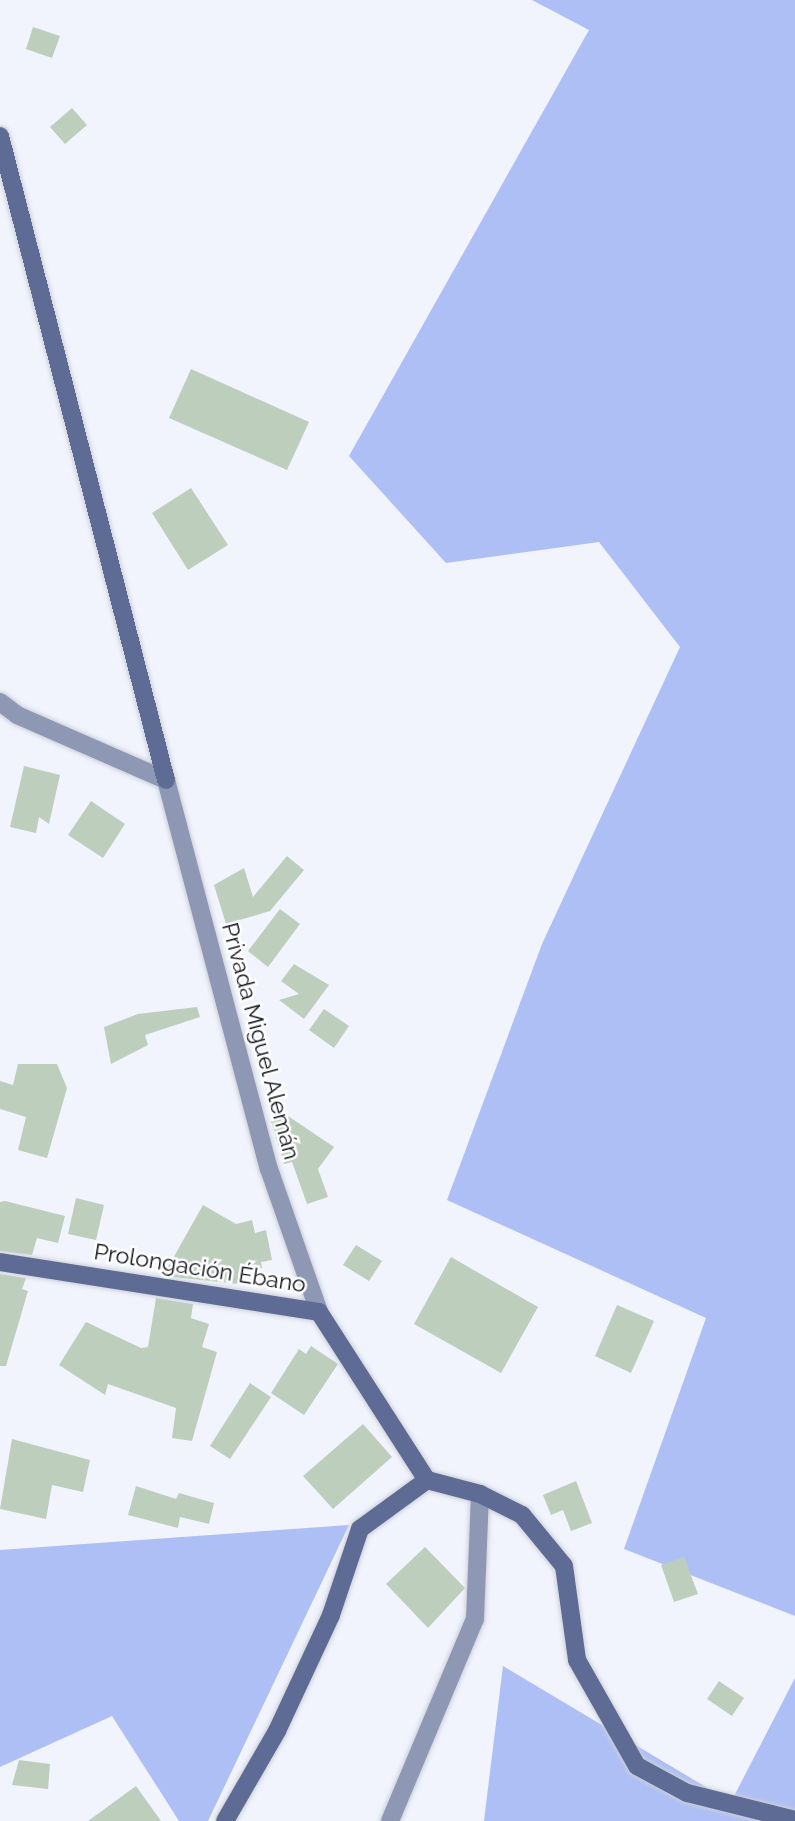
<!DOCTYPE html>
<html>
<head>
<meta charset="utf-8">
<style>
  body { margin:0 }
  #map { position:relative; width:795px; height:1821px; overflow:hidden; background:#f1f4fd; font-family:Raleway,sans-serif }
  div>[style] { position:absolute }
  [style*='--x'] { left:calc(var(--x)*1px); top:calc(var(--y)*1px); width:calc(var(--w)*1px); rotate:calc(var(--a)*1deg) }
  .forest>* { inset:0; background:#adbff5 }
  .building>* { inset:0; background:#bdcebc }
  .roads { filter:drop-shadow(0 0 2px #cdd0d9) drop-shadow(0 0 2px #cdd0d9) }
  .street>* { height:18px; margin:-9px; padding:0 9px; transform-origin:9px; border-radius:9px; background:#8e98b5 }
  .secondary>* { height:18px; margin:-9px; padding:0 9px; transform-origin:9px; border-radius:9px; background:#5e6b95 }
  span { translate:-50% -50%; white-space:nowrap; text-align:center; line-height:1.15; -webkit-text-stroke:5px #fff; paint-order:stroke }
  .street-label { font-size:23px; color:#13161d }
</style>
</head>
<body>
<div id="map">
  <div class="forest">
    <div style="clip-path:polygon(532px 0,795px 0,795px 1616px,624px 1549px,706px 1318px,447px 1200px,542px 944px,680px 647px,599px 542px,446px 563px,349px 456px,589px 30px)"></div>
    <div style="clip-path:polygon(349px 1525px,208px 1821px,179px 1821px,112px 1716px,0 1767px,0 1550px)"></div>
    <div style="clip-path:polygon(503px 1666px,731px 1802px,795px 1678px,795px 1821px,484px 1821px)"></div>
  </div>
  <div class="building">
    <div style="clip-path:polygon(33px 27px,60px 36px,52px 58px,26px 49px)"></div>
    <div style="clip-path:polygon(72px 108px,87px 125px,65px 144px,50px 127px)"></div>
    <div style="clip-path:polygon(191px 369px,309px 422px,287px 470px,169px 418px)"></div>
    <div style="clip-path:polygon(191px 488px,228px 545px,188px 570px,152px 513px)"></div>
    <div style="clip-path:polygon(24px 766px,60px 775px,49px 824px,39px 817px,36px 833px,10px 827px)"></div>
    <div style="clip-path:polygon(91px 801px,125px 824px,103px 858px,68px 835px)"></div>
    <div style="clip-path:polygon(287px 856px,304px 870px,270px 911px,226px 924px,214px 885px,244px 868px,253px 897px)"></div>
    <div style="clip-path:polygon(280px 909px,300px 924px,268px 967px,248px 951px)"></div>
    <div style="clip-path:polygon(294px 964px,329px 985px,304px 1019px,279px 1000px,299px 994px,281px 981px)"></div>
    <div style="clip-path:polygon(197px 1007px,200px 1017px,145px 1035px,148px 1045px,111px 1064px,104px 1027px,138px 1014px)"></div>
    <div style="clip-path:polygon(324px 1009px,349px 1026px,334px 1048px,309px 1030px)"></div>
    <div style="clip-path:polygon(18px 1064px,57px 1064px,67px 1088px,47px 1158px,18px 1150px,26px 1117px,0 1109px,0 1081px,13px 1085px)"></div>
    <div style="clip-path:polygon(288px 1116px,334px 1147px,318px 1169px,328px 1197px,307px 1204px,292px 1162px,284px 1164px,271px 1121px)"></div>
    <div style="clip-path:polygon(76px 1198px,104px 1205px,96px 1240px,68px 1234px)"></div>
    <div style="clip-path:polygon(5px 1201px,65px 1216px,58px 1243px,37px 1238px,32px 1255px,0 1251px,0 1202px)"></div>
    <div style="clip-path:polygon(203px 1205px,236px 1224px,252px 1220px,255px 1233px,266px 1230px,272px 1260px,261px 1262px,262px 1268px,238px 1273px,239px 1284px,163px 1276px)"></div>
    <div style="clip-path:polygon(356px 1245px,382px 1261px,369px 1281px,343px 1265px)"></div>
    <div style="clip-path:polygon(451px 1257px,538px 1307px,501px 1373px,414px 1324px)"></div>
    <div style="clip-path:polygon(0 1274px,26px 1278px,22px 1289px,28px 1291px,6px 1366px,0 1366px)"></div>
    <div style="clip-path:polygon(156px 1298px,193px 1304px,191px 1318px,209px 1324px,202px 1347px,217px 1352px,192px 1441px,172px 1438px,176px 1408px,108px 1384px,105px 1395px,59px 1365px,86px 1322px,141px 1348px,148px 1347px)"></div>
    <div style="clip-path:polygon(617px 1305px,654px 1321px,631px 1373px,595px 1356px)"></div>
    <div style="clip-path:polygon(311px 1346px,338px 1364px,304px 1415px,271px 1393px,299px 1349px,306px 1354px)"></div>
    <div style="clip-path:polygon(250px 1383px,271px 1397px,230px 1459px,210px 1446px)"></div>
    <div style="clip-path:polygon(363px 1424px,392px 1457px,333px 1509px,303px 1476px)"></div>
    <div style="clip-path:polygon(12px 1439px,90px 1460px,83px 1492px,52px 1485px,46px 1519px,0 1509px)"></div>
    <div style="clip-path:polygon(576px 1481px,592px 1523px,571px 1531px,563px 1510px,551px 1515px,543px 1495px)"></div>
    <div style="clip-path:polygon(136px 1486px,176px 1499px,179px 1493px,214px 1503px,209px 1524px,180px 1517px,178px 1528px,128px 1515px)"></div>
    <div style="clip-path:polygon(425px 1547px,465px 1588px,428px 1628px,386px 1584px)"></div>
    <div style="clip-path:polygon(684px 1557px,698px 1594px,674px 1602px,661px 1565px)"></div>
    <div style="clip-path:polygon(719px 1681px,744px 1698px,732px 1716px,707px 1699px)"></div>
    <div style="clip-path:polygon(19px 1760px,50px 1764px,48px 1789px,12px 1785px)"></div>
    <div style="clip-path:polygon(136px 1786px,161px 1821px,88px 1821px)"></div>
  </div>
  <div class="roads">
    <div class="street">
      <div style="--x:0;--y:702;--w:21;--a:37"></div>
      <div style="--x:17;--y:715;--w:163;--a:23.6"></div>
      <div style="--x:166;--y:780;--w:402;--a:75.2"></div>
      <div style="--x:269;--y:1169;--w:151;--a:70.7"></div>
      <div style="--x:390;--y:1821;--w:219;--a:-67.2"></div>
      <div style="--x:475;--y:1619;--w:125;--a:-87.7"></div>
    </div>
    <div class="secondary">
      <div style="--x:0;--y:136;--w:665;--a:75.55"></div>
      <div style="--x:0;--y:1262;--w:323;--a:8.9"></div>
      <div style="--x:319;--y:1312;--w:200;--a:57.3"></div>
      <div style="--x:427;--y:1480;--w:55;--a:14.8"></div>
      <div style="--x:480;--y:1494;--w:47;--a:26.6"></div>
      <div style="--x:522;--y:1515;--w:66;--a:50.5"></div>
      <div style="--x:564;--y:1566;--w:95;--a:82.1"></div>
      <div style="--x:577;--y:1660;--w:122;--a:60.5"></div>
      <div style="--x:637;--y:1766;--w:57;--a:28.4"></div>
      <div style="--x:687;--y:1793;--w:111;--a:14"></div>
      <div style="--x:225;--y:1821;--w:104;--a:-60"></div>
      <div style="--x:277;--y:1731;--w:128;--a:-65"></div>
      <div style="--x:331;--y:1615;--w:91;--a:-71.4"></div>
      <div style="--x:360;--y:1529;--w:83;--a:-36.2"></div>
    </div>
  </div>
  <div class="street-label">
    <span style="left:261px;top:1041px;rotate:75deg">Privada Miguel Alemán</span>
    <span style="left:200px;top:1268px;rotate:9deg">Prolongación Ébano</span>
  </div>
</div>
</body>
</html>
